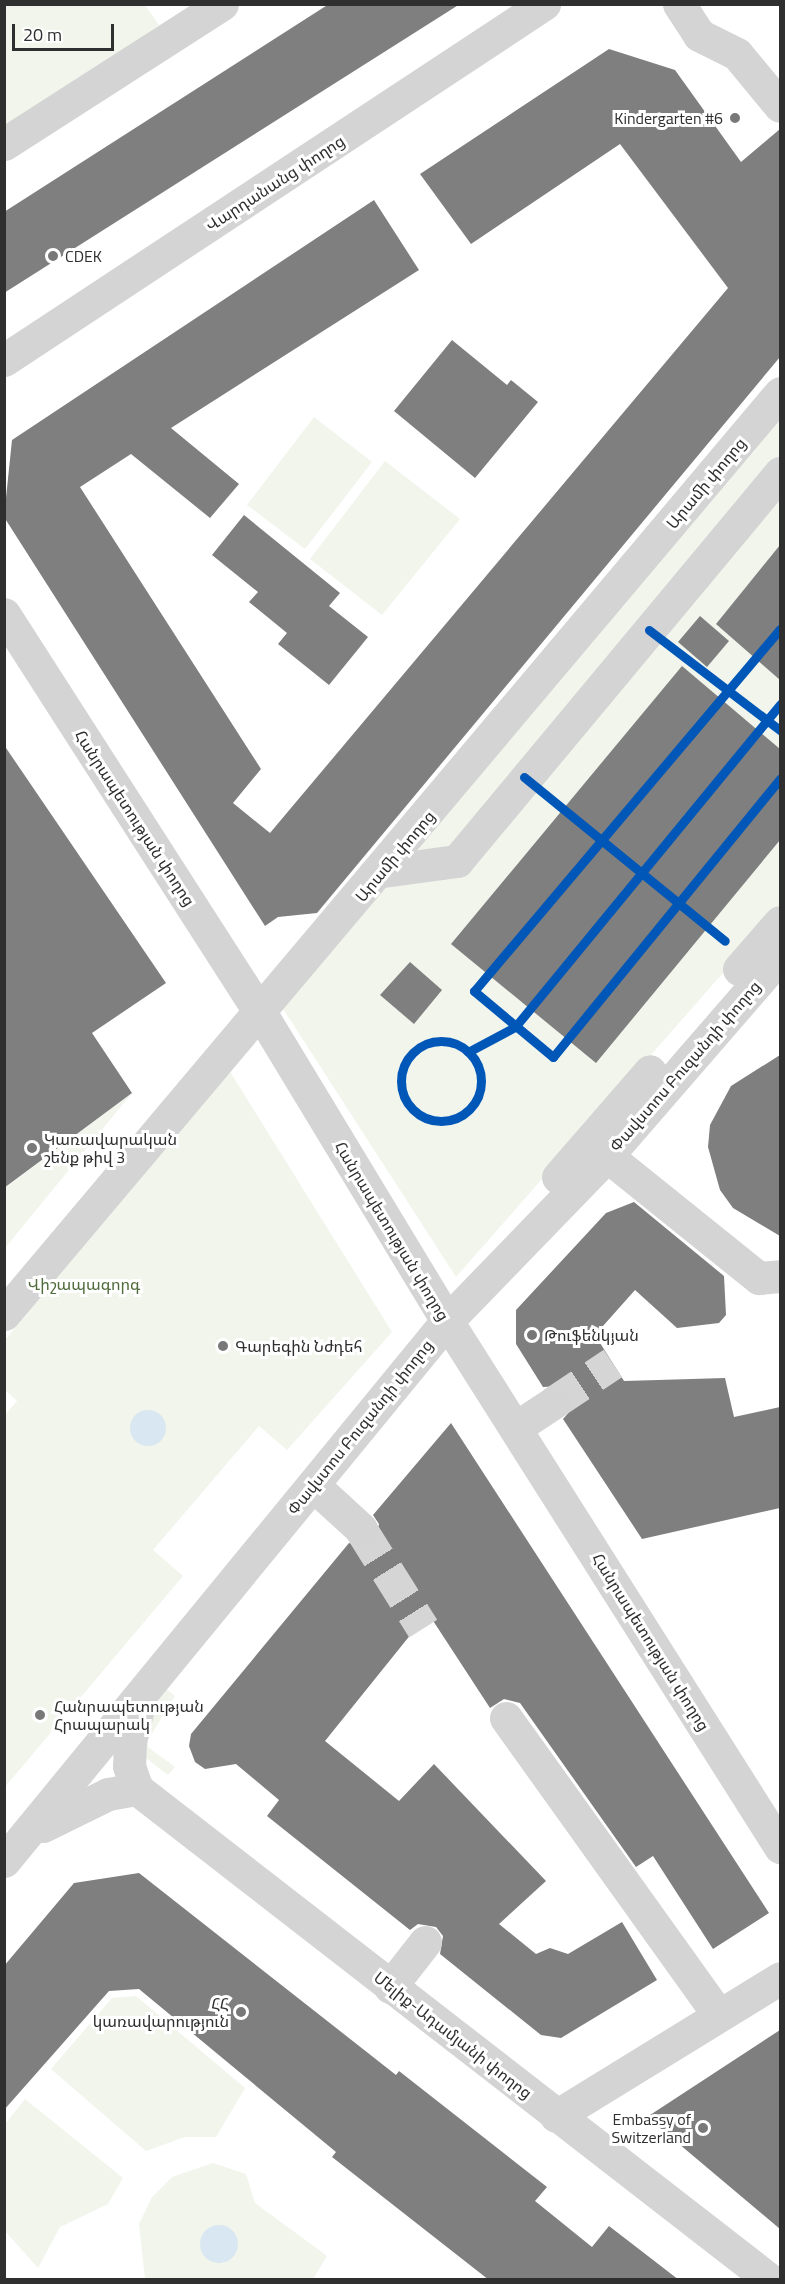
<!DOCTYPE html>
<html>
<head>
<meta charset="utf-8">
<style>
  body { margin:0 }
  #map { position:relative; width:785px; height:2284px; overflow:hidden; background:#fff; font-family:"Titillium Web","Noto Sans Armenian",sans-serif }
  div>[style] { position:absolute }
  [style*='--x'] { left:calc(var(--x)*1px); top:calc(var(--y)*1px); width:calc(var(--w)*1px); rotate:calc(var(--a)*1deg) }
  .green>* { inset:0; background:#f1f5ec }
  .water>* { inset:0; background:#d9e7f2 }
  .round { border-radius:50% }
  .building>* { inset:0; background:#7f7f7f }
  .minor-tunnel>* { height:33px; margin-top:-16.5px; transform-origin:0; background:repeating-linear-gradient(90deg,#d5d5d5 0 33px,transparent 0 49px) }
  .minor>* { height:33px; margin:-16.5px; padding:0 16.5px; transform-origin:16.5px; border-radius:16.5px; background:#d4d4d4 }
  .cycleway>* { height:9px; margin:-4.5px; padding:0 4.5px; transform-origin:4.5px; border-radius:4.5px; background:#0057b8 }
  .cycleway>.ring { margin:-4.5px; padding:0; box-sizing:content-box; background:none; border:9px solid #0057b8; border-radius:50% }
  .dots>* { width:16px; height:16px; translate:-50% -50%; box-sizing:border-box; border:3px solid #fff; border-radius:50% }
  span { translate:-50% -50%; white-space:nowrap; text-align:center; line-height:1.15; -webkit-text-stroke:6px #fff; paint-order:stroke }
  .poi-label { font-size:16px; color:#2f2f2f }
  .right { translate:-100% -50%; text-align:right }
  .left { translate:0 -50%; text-align:left }
  .street-label { font-size:16px; color:#2f2f2f }
  .park-label { font-size:16px; color:#506c3c }
  .frame { position:absolute; inset:0; border:6px solid #2f2f2f; pointer-events:none }
  .scale { position:absolute; left:12px; top:24px; width:102px; height:27px; box-sizing:border-box; border:3px solid #2f2f2f; border-top:0; padding-left:8px; font-size:18px; line-height:21px; white-space:nowrap; color:#2f2f2f; -webkit-text-stroke:4px #fff; paint-order:stroke }
</style>
</head>
<body>
<div id="map">
  <div class="green">
    <div style="clip-path:polygon(5px 5px,145px 5px,159px 25px,5px 133px)"></div>
    <div style="clip-path:polygon(780px 414px,780px 908px,456px 1277px,280px 1004px)"></div>
    <div style="clip-path:polygon(314px 417px,372px 462px,305px 549px,247px 505px)"></div>
    <div style="clip-path:polygon(385px 461px,460px 519px,382px 615px,310px 559px)"></div>
    <div style="clip-path:polygon(229px 1070px,392px 1332px,287px 1450px,259px 1426px,153px 1550px,183px 1576px,5px 1787px,4px 1416px,17px 1401px,5px 1390px,5px 1340px)"></div>
    <div style="clip-path:polygon(132px 1093px,5px 1248px,5px 1188px)"></div>
    <div style="clip-path:polygon(164px 1687px,175px 1696px,148px 1740px,148px 1747px,175px 1767px,168px 1775px,142px 1755px,136px 1726px)"></div>
    <div style="clip-path:polygon(136px 1996px,245px 2088px,216px 2137px,185px 2137px,146px 2151px,51px 2069px,112px 1998px)"></div>
    <div style="clip-path:polygon(25px 2099px,123px 2178px,108px 2204px,60px 2227px,38px 2268px,5px 2231px,5px 2124px)"></div>
    <div style="clip-path:polygon(213px 2163px,246px 2174px,255px 2203px,327px 2256px,313px 2279px,145px 2279px,139px 2224px,152px 2197px,172px 2177px)"></div>
  </div>
  <div class="water">
    <div class="round" style="left:130px;top:1410px;width:36px;height:36px"></div>
    <div class="round" style="left:200px;top:2225px;width:38px;height:38px"></div>
  </div>
  <div class="building">
    <div style="clip-path:polygon(329px 4px,460px 4px,4px 293px,4px 212px)"></div>
    <div style="clip-path:polygon(609px 49px,675px 70px,741px 162px,780px 129px,780px 357px,317px 913px,278px 917px,265px 926px,4px 517px,12px 440px,374px 200px,419px 270px,171px 428px,239px 484px,210px 518px,131px 454px,80px 487px,261px 769px,233px 803px,270px 833px,728px 288px,620px 144px,471px 244px,420px 174px)"></div>
    <div style="clip-path:polygon(452px 340px,507px 385px,511px 380px,538px 402px,475px 478px,394px 411px)"></div>
    <div style="clip-path:polygon(244px 515px,340px 593px,329px 606px,368px 637px,329px 685px,278px 644px,287px 633px,249px 602px,258px 592px,212px 555px)"></div>
    <div style="clip-path:polygon(780px 545px,780px 680px,716px 624px)"></div>
    <div style="clip-path:polygon(700px 616px,729px 641px,707px 667px,678px 642px)"></div>
    <div style="clip-path:polygon(682px 666px,780px 749px,780px 840px,596px 1063px,451px 944px)"></div>
    <div style="clip-path:polygon(4px 745px,166px 983px,92px 1033px,132px 1093px,4px 1188px)"></div>
    <div style="clip-path:polygon(410px 962px,442px 990px,414px 1024px,380px 995px)"></div>
    <div style="clip-path:polygon(780px 1055px,780px 1236px,733px 1208px,720px 1190px,708px 1147px,710px 1125px,731px 1086px)"></div>
    <div style="clip-path:polygon(634px 1202px,724px 1276px,726px 1315px,719px 1323px,677px 1328px,635px 1290px,595px 1335px,624px 1381px,725px 1378px,734px 1417px,780px 1407px,780px 1508px,642px 1539px,563px 1419px,570px 1411px,569px 1393px,561px 1386px,543px 1387px,516px 1344px,516px 1310px,606px 1213px)"></div>
    <div style="clip-path:polygon(451px 1423px,769px 1913px,713px 1949px,653px 1856px,636px 1867px,520px 1703px,504px 1699px,490px 1708px,428px 1613px,325px 1741px,399px 1801px,434px 1764px,546px 1881px,499px 1924px,536px 1954px,550px 1948px,568px 1954px,622px 1922px,657px 1980px,561px 2038px,541px 2035px,440px 1954px,443px 1936px,436px 1927px,418px 1924px,410px 1930px,267px 1816px,279px 1800px,236px 1764px,205px 1769px,195px 1762px,189px 1746px,191px 1734px,349px 1543px,366px 1547px,375px 1541px,379px 1524px,373px 1515px)"></div>
    <div style="clip-path:polygon(139px 1873px,396px 2075px,399px 2071px,547px 2187px,535px 2201px,592px 2247px,609px 2226px,679px 2280px,489px 2280px,332px 2157px,336px 2152px,139px 1989px,109px 1991px,4px 2110px,4px 1966px,74px 1883px)"></div>
    <div style="clip-path:polygon(780px 2030px,780px 2229px,647px 2117px)"></div>
  </div>
  <div class="minor-tunnel">
    <div style="--x:553;--y:1403;--w:72;--a:-33.7"></div>
    <div style="--x:361;--y:1529;--w:117;--a:57.9"></div>
  </div>
  <div class="minor">
    <div style="--x:679;--y:4;--w:37;--a:57"></div>
    <div style="--x:699;--y:35;--w:42;--a:26.6"></div>
    <div style="--x:737;--y:54;--w:67;--a:50.4"></div>
    <div style="--x:4;--y:144;--w:259;--a:-32.7"></div>
    <div style="--x:4;--y:360;--w:647;--a:-33.4"></div>
    <div style="--x:4;--y:614;--w:473;--a:57.3"></div>
    <div style="--x:260;--y:1012;--w:361;--a:58.8"></div>
    <div style="--x:447;--y:1321;--w:623;--a:57.66"></div>
    <div style="--x:383;--y:871;--w:75;--a:-7.7"></div>
    <div style="--x:457;--y:861;--w:505;--a:-50.22"></div>
    <div style="--x:739;--y:969;--w:62;--a:-48.9"></div>
    <div style="--x:607;--y:1156;--w:195;--a:38.8"></div>
    <div style="--x:759;--y:1278;--w:21;--a:-5"></div>
    <div style="--x:558;--y:1177;--w:140;--a:-49"></div>
    <div style="--x:4;--y:1314;--w:1204;--a:-49.88"></div>
    <div style="--x:515;--y:1428;--w:45;--a:-33.3"></div>
    <div style="--x:313;--y:1485;--w:65;--a:42.5"></div>
    <div style="--x:140;--y:1700;--w:42;--a:103.7"></div>
    <div style="--x:130;--y:1741;--w:25;--a:92"></div>
    <div style="--x:129;--y:1766;--w:24;--a:71"></div>
    <div style="--x:137;--y:1789;--w:801;--a:37.8"></div>
    <div style="--x:506;--y:1718;--w:365;--a:54.4"></div>
    <div style="--x:43;--y:1826;--w:72;--a:-26.2"></div>
    <div style="--x:108;--y:1794;--w:29;--a:-10"></div>
    <div style="--x:4;--y:1861;--w:698;--a:-50.64"></div>
    <div style="--x:447;--y:1321;--w:230;--a:-45.9"></div>
    <div style="--x:607;--y:1156;--w:264;--a:-49.1"></div>
    <div style="--x:390;--y:1987;--w:57;--a:-52.1"></div>
    <div style="--x:556;--y:2116;--w:263;--a:-31.6"></div>
  </div>
  <div class="cycleway">
    <div style="--x:780;--y:629;--w:474;--a:130.2"></div>
    <div style="--x:474;--y:991;--w:103;--a:39.9"></div>
    <div style="--x:553;--y:1057;--w:359;--a:-50.8"></div>
    <div style="--x:649;--y:630;--w:165;--a:37.4"></div>
    <div style="--x:524;--y:777;--w:259;--a:39.2"></div>
    <div class="ring" style="left:401px;top:1041px;width:71px;height:71px"></div>
    <div style="--x:468;--y:1052;--w:53;--a:-28"></div>
    <div style="--x:515;--y:1027;--w:418;--a:-50.6"></div>
  </div>
  <div class="dots">
    <div style="left:735px;top:118px;background:#787878"></div>
    <div style="left:53px;top:256px;background:#787878"></div>
    <div style="left:32px;top:1148px;background:#787878"></div>
    <div style="left:532px;top:1335px;background:#787878"></div>
    <div style="left:223px;top:1346px;background:#787878"></div>
    <div style="left:40px;top:1715px;background:#787878"></div>
    <div style="left:241px;top:2012px;background:#787878"></div>
    <div style="left:703px;top:2128px;background:#787878"></div>
  </div>
  <div class="poi-label">
    <span class="right" style="left:723px;top:118px">Kindergarten #6</span>
    <span class="left" style="left:65px;top:256px">CDEK</span>
    <span class="left" style="left:44px;top:1148px">Կառավարական<br>շենք թիվ 3</span>
    <span class="left" style="left:544px;top:1335px">Թուֆենկյան</span>
    <span class="left" style="left:235px;top:1346px">Գարեգին Նժդեհ</span>
    <span class="left" style="left:54px;top:1715px">Հանրապետության<br>Հրապարակ</span>
    <span class="right" style="left:229px;top:2012px">ՀՀ<br>կառավարություն</span>
    <span class="right" style="left:691px;top:2128px">Embassy of<br>Switzerland</span>
  </div>
  <div class="street-label">
    <span style="left:275px;top:183px;rotate:-33deg">Վարդանանց փողոց</span>
    <span style="left:706px;top:483px;rotate:-50deg">Արամի փողոց</span>
    <span style="left:135px;top:818px;rotate:57deg">Հանրապետության փողոց</span>
    <span style="left:395px;top:856px;rotate:-50deg">Արամի փողոց</span>
    <span style="left:685px;top:1066px;rotate:-49deg">Փավստոս Բուզանդի փողոց</span>
    <span style="left:392px;top:1231px;rotate:59deg">Հանրապետության փողոց</span>
    <span style="left:360px;top:1427px;rotate:-51deg">Փավստոս Բուզանդի փողոց</span>
    <span style="left:651px;top:1642px;rotate:58deg">Հանրապետության փողոց</span>
    <span style="left:453px;top:2035px;rotate:38deg">Մելիք-Ադամյանի փողոց</span>
  </div>
  <div class="park-label">
    <span style="left:84px;top:1284px">Վիշապագորգ</span>
  </div>
  <div class="frame"></div>
  <div class="scale">20 m</div>
</div>
</body>
</html>
